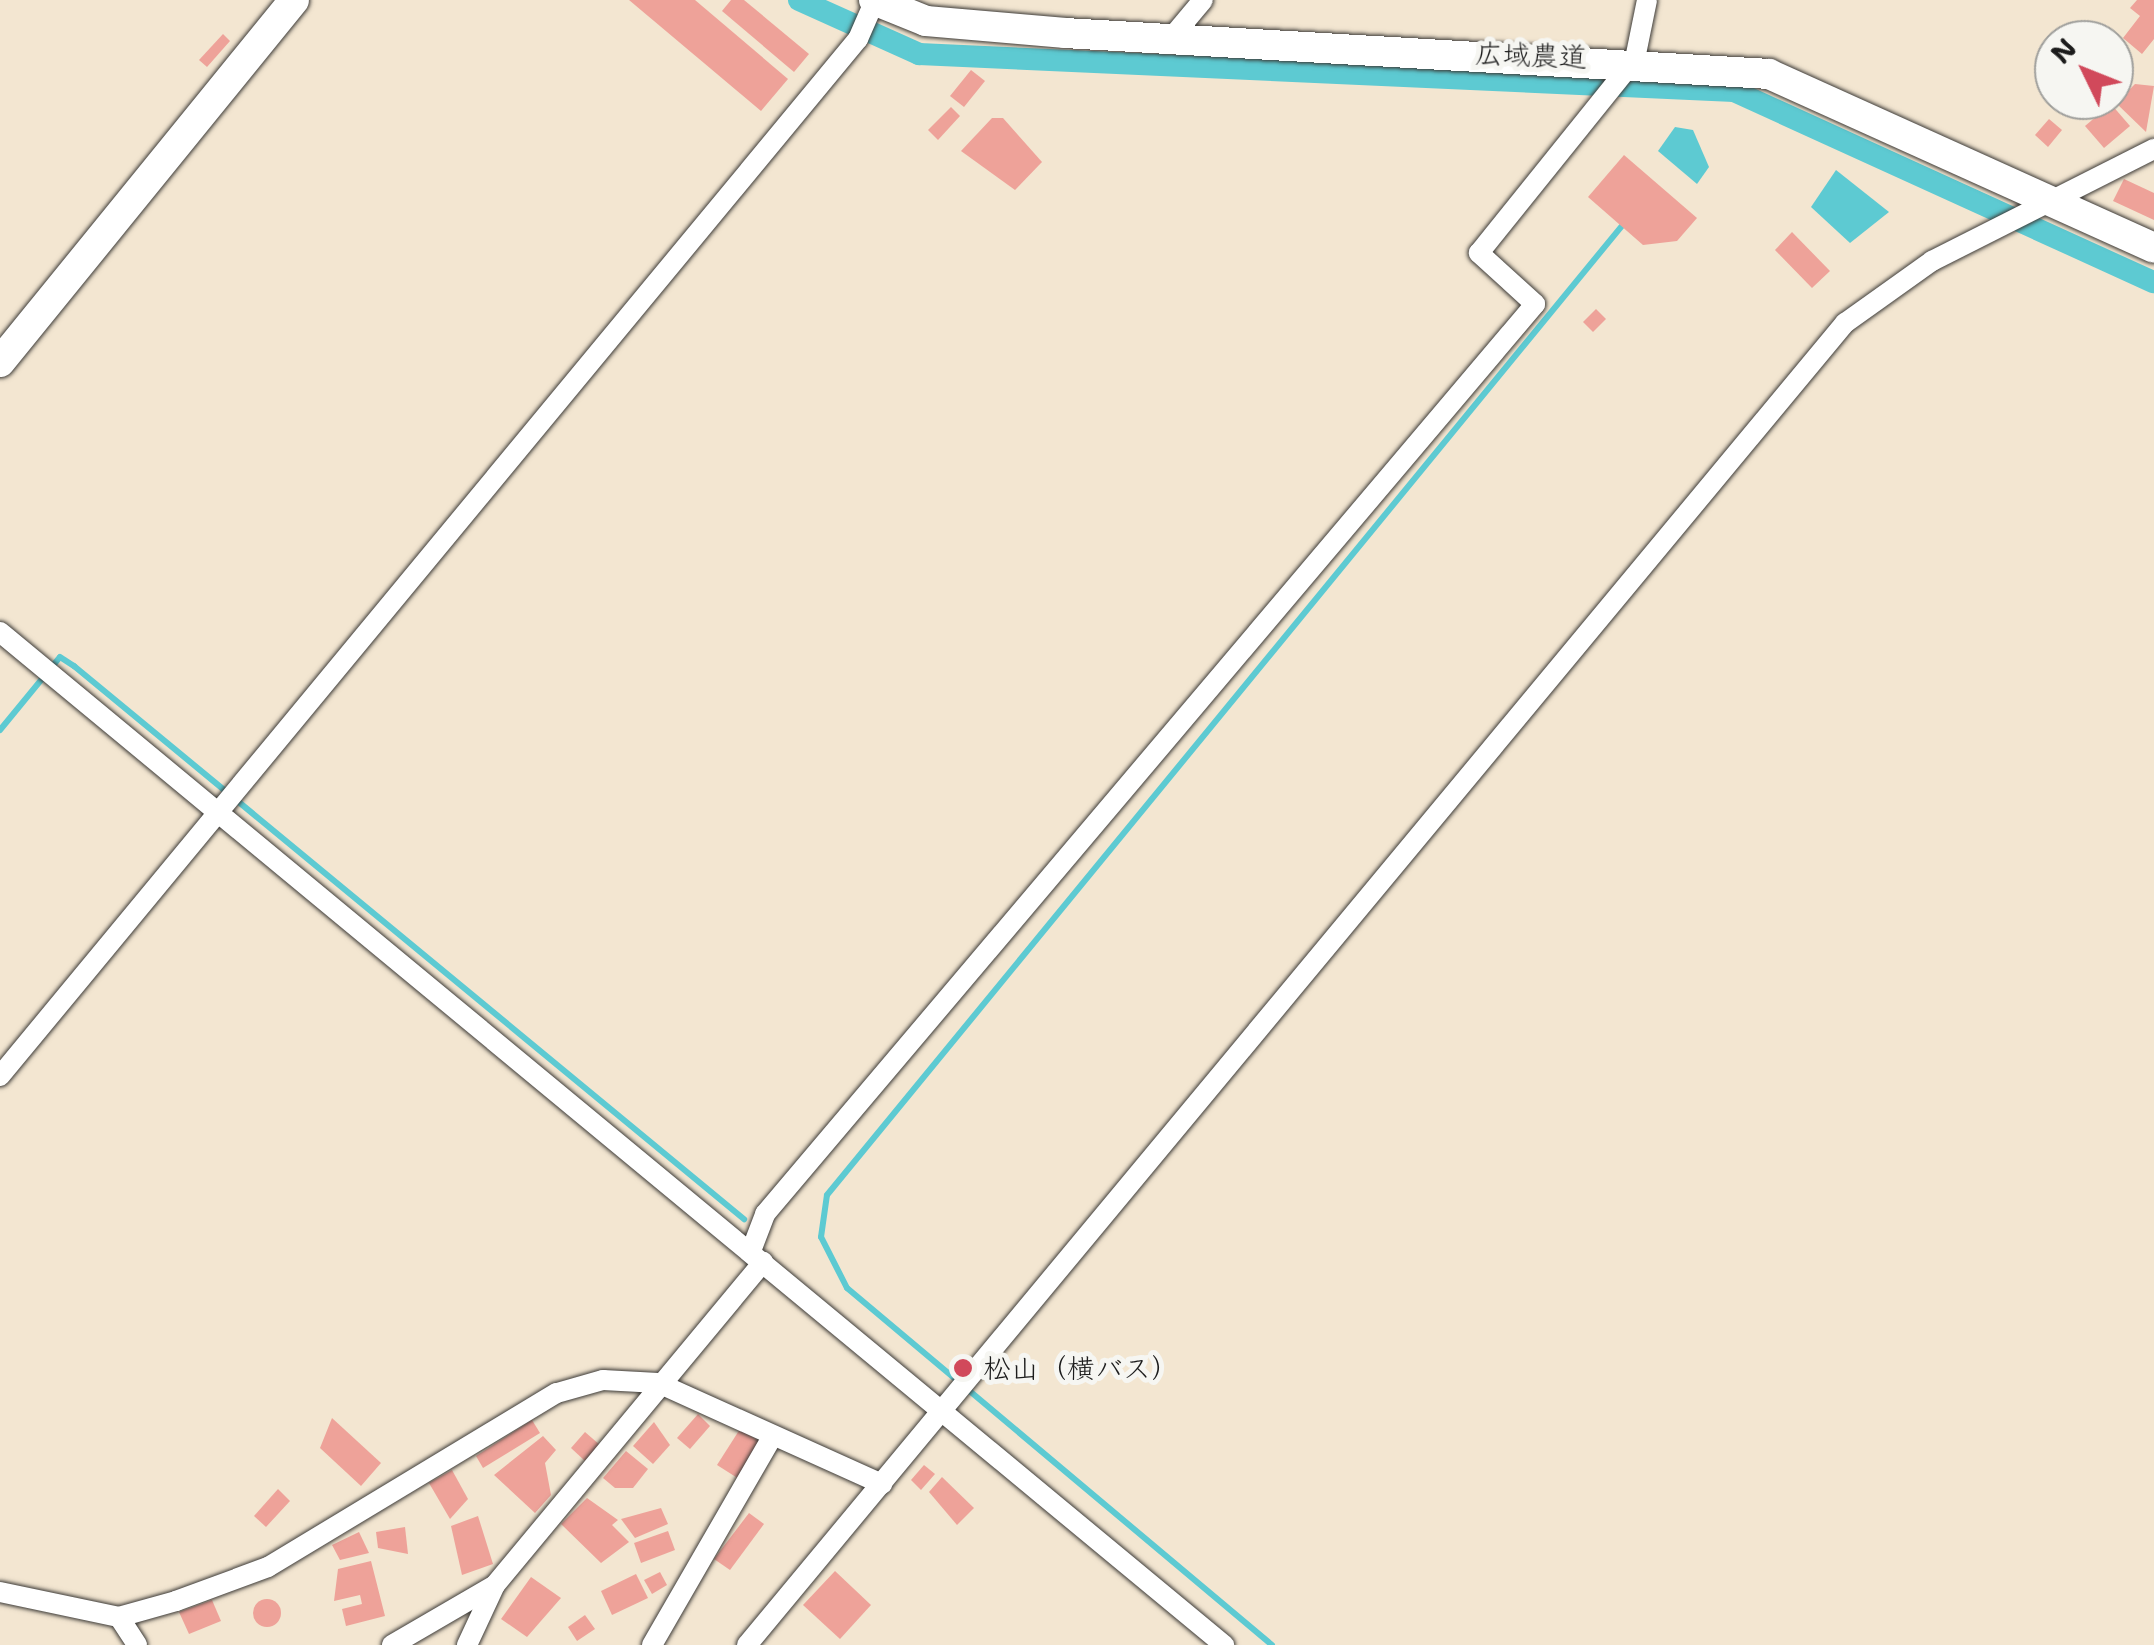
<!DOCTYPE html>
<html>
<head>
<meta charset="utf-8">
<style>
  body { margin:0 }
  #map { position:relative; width:2154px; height:1645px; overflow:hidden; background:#f3e6d1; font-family:"Shantell Sans","Klee One",sans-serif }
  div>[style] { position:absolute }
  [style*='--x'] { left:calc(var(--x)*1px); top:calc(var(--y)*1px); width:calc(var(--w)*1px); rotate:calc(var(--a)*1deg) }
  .water>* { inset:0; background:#5dcad2 }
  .stream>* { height:6px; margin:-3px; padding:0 3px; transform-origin:3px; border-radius:3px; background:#5dcad2 }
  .canal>* { height:22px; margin:-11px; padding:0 11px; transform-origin:11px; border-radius:11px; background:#5dcad2 }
  .building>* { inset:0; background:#eea299 }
  .round { border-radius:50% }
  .roads { filter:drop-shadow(0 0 2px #3c3a37) drop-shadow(0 0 2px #3c3a37) }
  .street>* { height:20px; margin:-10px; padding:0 10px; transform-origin:10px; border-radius:10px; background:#fff }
  .secondary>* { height:30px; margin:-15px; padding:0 15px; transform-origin:15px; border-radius:15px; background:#fff }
  .dots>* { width:28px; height:28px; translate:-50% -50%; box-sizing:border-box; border:5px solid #f6f6f2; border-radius:50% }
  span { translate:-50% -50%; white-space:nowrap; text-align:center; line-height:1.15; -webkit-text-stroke:10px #f6f6f2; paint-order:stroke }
  .street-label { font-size:28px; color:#1c1c1c }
  .poi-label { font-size:28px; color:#1c1c1c }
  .left { translate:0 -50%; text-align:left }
  .north { position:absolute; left:2034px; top:20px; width:100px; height:100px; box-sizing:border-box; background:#f6f6f2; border:2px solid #9f9f9c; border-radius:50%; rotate:313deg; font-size:28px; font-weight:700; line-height:40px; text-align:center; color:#1c1c1c }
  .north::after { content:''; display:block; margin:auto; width:35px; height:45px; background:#d1495b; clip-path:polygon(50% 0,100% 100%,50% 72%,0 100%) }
</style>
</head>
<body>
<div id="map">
  <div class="water">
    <div style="clip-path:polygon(1675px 127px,1693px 130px,1709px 167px,1697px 184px,1658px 151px)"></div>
    <div style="clip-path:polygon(1836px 170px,1889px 212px,1850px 243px,1811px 207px)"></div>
  </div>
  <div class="stream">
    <div style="--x:0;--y:730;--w:94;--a:-50.6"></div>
    <div style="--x:60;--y:657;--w:17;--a:33"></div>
    <div style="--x:74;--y:666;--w:869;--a:39.54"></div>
    <div style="--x:1272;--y:1645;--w:555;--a:-139.97"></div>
    <div style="--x:847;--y:1288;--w:57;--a:-117"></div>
    <div style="--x:821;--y:1237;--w:42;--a:-81.9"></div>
    <div style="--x:827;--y:1195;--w:1258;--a:-50.64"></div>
  </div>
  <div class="canal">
    <div style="--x:799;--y:0;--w:132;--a:24.2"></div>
    <div style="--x:919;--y:54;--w:816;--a:2.6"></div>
    <div style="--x:1734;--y:91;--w:461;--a:24.5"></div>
  </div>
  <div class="building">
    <div style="clip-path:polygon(629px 0,695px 0,788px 79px,761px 111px)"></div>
    <div style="clip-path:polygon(731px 0,744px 0,809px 54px,794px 72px,722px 11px)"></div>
    <div style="clip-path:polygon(2137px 0,2154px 0,2154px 39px,2142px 54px,2123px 38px,2140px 16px,2130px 8px)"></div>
    <div style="clip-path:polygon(223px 34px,230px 41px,207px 67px,199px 60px)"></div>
    <div style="clip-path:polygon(971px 70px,985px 81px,964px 107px,950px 96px)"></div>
    <div style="clip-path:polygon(2135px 84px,2154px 86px,2146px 132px,2116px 103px)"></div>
    <div style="clip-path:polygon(2111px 104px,2130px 126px,2104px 148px,2085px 126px)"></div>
    <div style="clip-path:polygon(951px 107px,960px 116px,938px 140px,928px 130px)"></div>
    <div style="clip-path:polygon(992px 118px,1003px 118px,1042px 162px,1015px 190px,961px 151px)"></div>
    <div style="clip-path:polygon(2049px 119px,2062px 130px,2048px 147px,2035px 135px)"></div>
    <div style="clip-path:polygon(1624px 155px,1697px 218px,1677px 241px,1643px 245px,1588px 197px)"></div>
    <div style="clip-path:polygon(2124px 179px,2154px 193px,2154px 220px,2113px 201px)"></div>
    <div style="clip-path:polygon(1792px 232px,1830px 271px,1812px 288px,1775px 250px)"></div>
    <div style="clip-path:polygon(1596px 309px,1606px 319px,1593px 332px,1583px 322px)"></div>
    <div style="clip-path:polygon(698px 1414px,710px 1426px,690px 1449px,677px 1438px)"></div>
    <div style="clip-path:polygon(332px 1418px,381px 1463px,361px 1486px,320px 1448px)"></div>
    <div style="clip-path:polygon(532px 1420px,540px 1433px,483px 1468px,476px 1456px)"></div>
    <div style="clip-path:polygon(654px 1422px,670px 1445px,653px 1464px,633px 1446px)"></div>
    <div style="clip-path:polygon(740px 1429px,762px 1443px,739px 1479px,717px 1465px)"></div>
    <div style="clip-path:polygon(585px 1432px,600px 1445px,585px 1461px,571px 1448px)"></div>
    <div style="clip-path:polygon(543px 1436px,556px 1450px,545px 1463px,551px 1495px,535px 1513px,494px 1475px)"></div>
    <div style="clip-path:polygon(626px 1451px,648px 1469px,633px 1488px,615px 1488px,603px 1478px)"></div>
    <div style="clip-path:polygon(924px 1465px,935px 1474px,921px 1490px,911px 1480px)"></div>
    <div style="clip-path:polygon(452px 1470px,468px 1499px,450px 1519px,429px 1483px)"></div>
    <div style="clip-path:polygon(942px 1477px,974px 1508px,957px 1525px,929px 1492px)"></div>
    <div style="clip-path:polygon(278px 1489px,290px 1501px,266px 1527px,254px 1516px)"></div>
    <div style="clip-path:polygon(587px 1498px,618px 1520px,612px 1525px,629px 1542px,601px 1563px,561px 1524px)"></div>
    <div style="clip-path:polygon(661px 1508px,668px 1524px,635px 1538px,621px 1519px)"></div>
    <div style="clip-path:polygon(749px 1513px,764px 1524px,730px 1570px,714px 1559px)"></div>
    <div style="clip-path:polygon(478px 1516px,493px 1564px,462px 1575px,451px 1526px)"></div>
    <div style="clip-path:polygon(405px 1527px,408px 1554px,378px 1548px,376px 1532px)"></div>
    <div style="clip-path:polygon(668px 1531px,675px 1550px,641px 1563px,634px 1543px)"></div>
    <div style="clip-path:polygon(359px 1532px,369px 1553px,340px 1560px,332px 1545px)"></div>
    <div style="clip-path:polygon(371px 1561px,385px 1616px,346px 1626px,342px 1609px,362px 1604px,360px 1595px,334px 1601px,338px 1569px)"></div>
    <div style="clip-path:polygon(835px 1571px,871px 1605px,840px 1639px,803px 1605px)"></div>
    <div style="clip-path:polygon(660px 1572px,667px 1585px,652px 1594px,644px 1580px)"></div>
    <div style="clip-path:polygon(636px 1574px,648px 1598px,612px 1615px,601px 1591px)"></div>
    <div style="clip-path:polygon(531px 1577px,561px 1598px,527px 1637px,501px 1619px)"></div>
    <div class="round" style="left:253px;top:1599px;width:28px;height:28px"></div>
    <div style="clip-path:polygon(212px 1600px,221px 1621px,189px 1634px,179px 1612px)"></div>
    <div style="clip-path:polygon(585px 1615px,595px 1629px,577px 1641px,568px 1627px)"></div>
  </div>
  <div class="roads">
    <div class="street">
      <div style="--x:1172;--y:37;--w:48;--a:-50"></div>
      <div style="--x:0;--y:632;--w:1589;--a:39.61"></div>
      <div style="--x:0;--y:1076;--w:1346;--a:-50.4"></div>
      <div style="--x:858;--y:39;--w:43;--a:-66.4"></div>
      <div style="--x:751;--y:1251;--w:40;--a:-69"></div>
      <div style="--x:765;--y:1214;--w:1192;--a:-49.76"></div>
      <div style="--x:1535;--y:304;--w:76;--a:-137.7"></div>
      <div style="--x:1479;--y:253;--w:249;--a:-51.2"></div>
      <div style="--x:1635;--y:59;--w:60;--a:-78.5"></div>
      <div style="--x:0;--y:1592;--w:122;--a:11.9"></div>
      <div style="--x:119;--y:1617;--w:59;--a:-15.7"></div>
      <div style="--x:176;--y:1601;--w:98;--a:-20.3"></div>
      <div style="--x:268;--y:1567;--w:337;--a:-31.1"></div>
      <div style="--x:557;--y:1393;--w:48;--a:-15.8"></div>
      <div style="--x:603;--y:1380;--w:55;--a:3.1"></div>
      <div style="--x:658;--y:1383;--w:246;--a:24.3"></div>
      <div style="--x:119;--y:1617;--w:33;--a:57"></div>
      <div style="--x:392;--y:1645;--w:119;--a:-30.2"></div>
      <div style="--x:467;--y:1645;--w:66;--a:-65"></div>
      <div style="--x:495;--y:1585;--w:420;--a:-50.3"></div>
      <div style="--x:652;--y:1645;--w:242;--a:-60"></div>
      <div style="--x:747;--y:1645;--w:1719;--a:-50.29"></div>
      <div style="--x:1845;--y:323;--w:107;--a:-35.5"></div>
      <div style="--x:1932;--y:261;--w:249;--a:-26.8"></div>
    </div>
    <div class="secondary">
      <div style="--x:874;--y:0;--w:56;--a:22"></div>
      <div style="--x:926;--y:21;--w:140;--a:4.9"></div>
      <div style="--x:1065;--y:33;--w:705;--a:3.33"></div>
      <div style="--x:1769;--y:74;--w:422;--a:24.3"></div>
      <div style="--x:0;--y:362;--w:466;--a:-50.9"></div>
    </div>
  </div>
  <div class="dots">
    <div style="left:963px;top:1368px;background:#d1495b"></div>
  </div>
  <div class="street-label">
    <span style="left:1531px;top:55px;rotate:2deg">広域農道</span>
  </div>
  <div class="poi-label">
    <span class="left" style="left:983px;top:1368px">松山（横バス）</span>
  </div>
  <div class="north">N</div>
</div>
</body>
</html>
